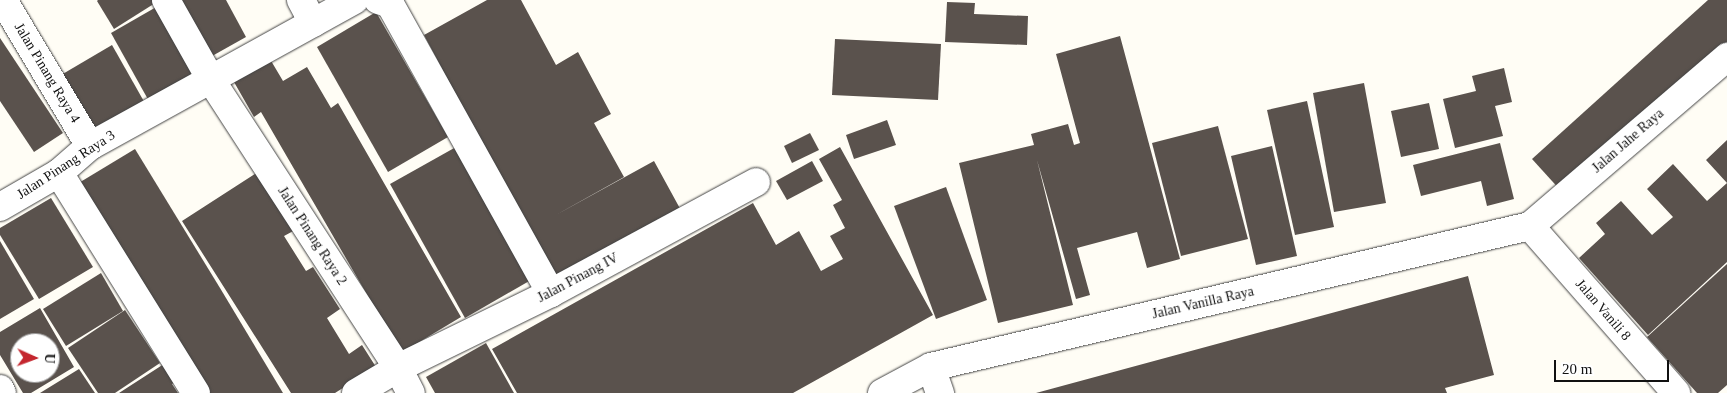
<!DOCTYPE html>
<html>
<head>
<meta charset="utf-8">
<style>
  body { margin:0 }
  #map { position:relative; width:1727px; height:393px; overflow:hidden; background:#fffdf5; font-family:"Times New Roman",serif }
  div>[style] { position:absolute }
  [style*='--x'] { left:calc(var(--x)*1px); top:calc(var(--y)*1px); width:calc(var(--w)*1px); rotate:calc(var(--a)*1deg) }
  .building>* { inset:0; background:#5a524d }
  .roads { filter:drop-shadow(0 0 1px #444) drop-shadow(0 0 1px #444) }
  .minor>* { height:28px; margin:-14px; padding:0 14px; transform-origin:14px; border-radius:14px; background:#fff }
  span { translate:-50% -50%; white-space:nowrap; text-align:center; line-height:1.15; -webkit-text-stroke:5px #fff; paint-order:stroke }
  .street-label { font-size:14px; color:#111 }
  .north { position:absolute; left:10px; top:333px; width:50px; height:50px; box-sizing:border-box; background:#fff; border:1px solid #a0a0a0; border-radius:50%; rotate:92deg; font-size:14px; font-weight:700; line-height:20px; text-align:center; color:#111 }
  .north::after { content:''; display:block; margin:auto; width:18px; height:22px; background:#c4262e; clip-path:polygon(50% 0,100% 100%,50% 72%,0 100%) }
  .scale { position:absolute; left:1554px; top:360px; width:115px; height:22px; box-sizing:border-box; border:2px solid #111; border-top:0; padding-left:6px; font-size:15px; line-height:18px; white-space:nowrap; color:#111; -webkit-text-stroke:4px #fff; paint-order:stroke }
</style>
</head>
<body>
<div id="map">
  <div class="building">
    <div style="clip-path:polygon(98px 0,160px 0,114px 29px,97px 1px)"></div>
    <div style="clip-path:polygon(171px 0,226px 0,246px 37px,205px 60px)"></div>
    <div style="clip-path:polygon(487px 0,521px 0,556px 65px,578px 52px,611px 114px,594px 123px,624px 177px,554px 216px,654px 161px,683px 214px,556px 282px,424px 35px)"></div>
    <div style="clip-path:polygon(1708px 0,1727px 0,1727px 42px,1562px 192px,1532px 159px)"></div>
    <div style="clip-path:polygon(947px 2px,975px 3px,974px 14px,1028px 16px,1027px 45px,945px 42px)"></div>
    <div style="clip-path:polygon(158px 6px,198px 75px,150px 103px,111px 33px)"></div>
    <div style="clip-path:polygon(376px 12px,448px 137px,388px 172px,317px 47px)"></div>
    <div style="clip-path:polygon(1120px 36px,1180px 259px,1147px 268px,1137px 232px,1077px 248px,1090px 295px,1076px 299px,1037px 160px,1073px 305px,998px 323px,959px 163px,1034px 145px,1031px 134px,1068px 124px,1074px 145px,1080px 143px,1056px 54px)"></div>
    <div style="clip-path:polygon(0 38px,63px 133px,34px 152px,0 101px)"></div>
    <div style="clip-path:polygon(835px 39px,941px 44px,938px 100px,832px 95px)"></div>
    <div style="clip-path:polygon(112px 45px,146px 105px,95px 135px,61px 75px)"></div>
    <div style="clip-path:polygon(267px 54px,283px 81px,307px 67px,331px 108px,338px 103px,461px 317px,401px 353px,261px 112px,254px 117px,230px 75px)"></div>
    <div style="clip-path:polygon(1504px 68px,1512px 102px,1495px 106px,1503px 136px,1455px 148px,1443px 99px,1476px 91px,1472px 76px)"></div>
    <div style="clip-path:polygon(1364px 83px,1386px 203px,1334px 212px,1313px 93px)"></div>
    <div style="clip-path:polygon(1307px 101px,1334px 227px,1295px 235px,1267px 110px)"></div>
    <div style="clip-path:polygon(1429px 103px,1439px 149px,1401px 157px,1391px 111px)"></div>
    <div style="clip-path:polygon(887px 120px,896px 145px,854px 159px,846px 135px)"></div>
    <div style="clip-path:polygon(1218px 126px,1248px 239px,1181px 256px,1152px 143px)"></div>
    <div style="clip-path:polygon(810px 133px,819px 150px,792px 163px,784px 146px)"></div>
    <div style="clip-path:polygon(1727px 140px,1727px 262px,1648px 335px,1579px 258px,1605px 234px,1596px 223px,1621px 201px,1652px 235px,1673px 217px,1647px 189px,1673px 164px,1707px 201px,1727px 183px,1706px 160px)"></div>
    <div style="clip-path:polygon(1500px 143px,1514px 199px,1487px 206px,1481px 181px,1421px 196px,1413px 165px)"></div>
    <div style="clip-path:polygon(1272px 146px,1297px 256px,1256px 265px,1231px 156px)"></div>
    <div style="clip-path:polygon(456px 147px,531px 280px,465px 318px,390px 184px)"></div>
    <div style="clip-path:polygon(840px 147px,933px 315px,793px 393px,517px 393px,492px 349px,753px 203px,776px 245px,799px 231px,821px 271px,843px 259px,830px 236px,845px 228px,833px 205px,842px 200px,819px 159px)"></div>
    <div style="clip-path:polygon(135px 149px,220px 288px,283px 393px,203px 393px,77px 184px)"></div>
    <div style="clip-path:polygon(812px 161px,823px 181px,787px 200px,776px 181px)"></div>
    <div style="clip-path:polygon(261px 170px,297px 229px,284px 236px,306px 271px,313px 267px,340px 309px,327px 318px,349px 354px,362px 345px,376px 367px,335px 393px,291px 393px,182px 221px)"></div>
    <div style="clip-path:polygon(946px 187px,987px 300px,936px 319px,894px 206px)"></div>
    <div style="clip-path:polygon(51px 198px,93px 267px,39px 299px,0 235px,0 228px)"></div>
    <div style="clip-path:polygon(0 241px,34px 299px,0 319px)"></div>
    <div style="clip-path:polygon(1727px 264px,1727px 385px,1718px 393px,1697px 393px,1647px 337px)"></div>
    <div style="clip-path:polygon(101px 273px,123px 311px,66px 346px,43px 309px)"></div>
    <div style="clip-path:polygon(1468px 276px,1494px 375px,1445px 388px,1447px 393px,1036px 393px)"></div>
    <div style="clip-path:polygon(evenodd,40px 308px,74px 367px,31px 393px,23px 393px,0 355px,0 332px,40px 308px,20px 343px,50px 343px,50px 373px,20px 373px,20px 343px)"></div>
    <div style="clip-path:polygon(125px 310px,160px 363px,115px 393px,98px 393px,68px 348px)"></div>
    <div style="clip-path:polygon(486px 343px,514px 393px,435px 393px,426px 377px)"></div>
    <div style="clip-path:polygon(167px 362px,179px 380px,172px 384px,178px 393px,119px 393px)"></div>
    <div style="clip-path:polygon(79px 369px,95px 393px,40px 393px)"></div>
  </div>
  <div class="roads">
    <div class="minor">
      <div style="--x:3;--y:0;--w:170;--a:59.2"></div>
      <div style="--x:166;--y:0;--w:92;--a:60.6"></div>
      <div style="--x:211;--y:80;--w:343;--a:57"></div>
      <div style="--x:398;--y:368;--w:28;--a:63"></div>
      <div style="--x:301;--y:0;--w:26;--a:62"></div>
      <div style="--x:378;--y:0;--w:13;--a:18"></div>
      <div style="--x:390;--y:4;--w:331;--a:60.9"></div>
      <div style="--x:59;--y:173;--w:259;--a:58.1"></div>
      <div style="--x:0;--y:207;--w:68;--a:-30"></div>
      <div style="--x:59;--y:173;--w:41;--a:-41.1"></div>
      <div style="--x:90;--y:146;--w:302;--a:-28.9"></div>
      <div style="--x:1530;--y:226;--w:222;--a:48.8"></div>
      <div style="--x:931;--y:367;--w:28;--a:71"></div>
      <div style="--x:0;--y:389;--w:4;--a:63"></div>
      <div style="--x:356;--y:393;--w:49;--a:-30.8"></div>
      <div style="--x:398;--y:368;--w:170;--a:-26.1"></div>
      <div style="--x:551;--y:293;--w:233;--a:-28.4"></div>
      <div style="--x:882;--y:393;--w:55;--a:-28"></div>
      <div style="--x:931;--y:367;--w:615;--a:-13.25"></div>
      <div style="--x:1530;--y:226;--w:260;--a:-40.6"></div>
    </div>
  </div>
  <div class="street-label">
    <span style="left:47px;top:73px;rotate:59deg">Jalan Pinang Raya 4</span>
    <span style="left:1628px;top:141px;rotate:-41deg">Jalan Jahe Raya</span>
    <span style="left:66px;top:165px;rotate:-33deg">Jalan Pinang Raya 3</span>
    <span style="left:312px;top:236px;rotate:57deg">Jalan Pinang Raya 2</span>
    <span style="left:578px;top:278px;rotate:-28deg">Jalan Pinang IV</span>
    <span style="left:1203px;top:303px;rotate:-13deg">Jalan Vanilla Raya</span>
    <span style="left:1603px;top:310px;rotate:49deg">Jalan Vanili 8</span>
  </div>
  <div class="north">U</div>
  <div class="scale">20 m</div>
</div>
</body>
</html>
